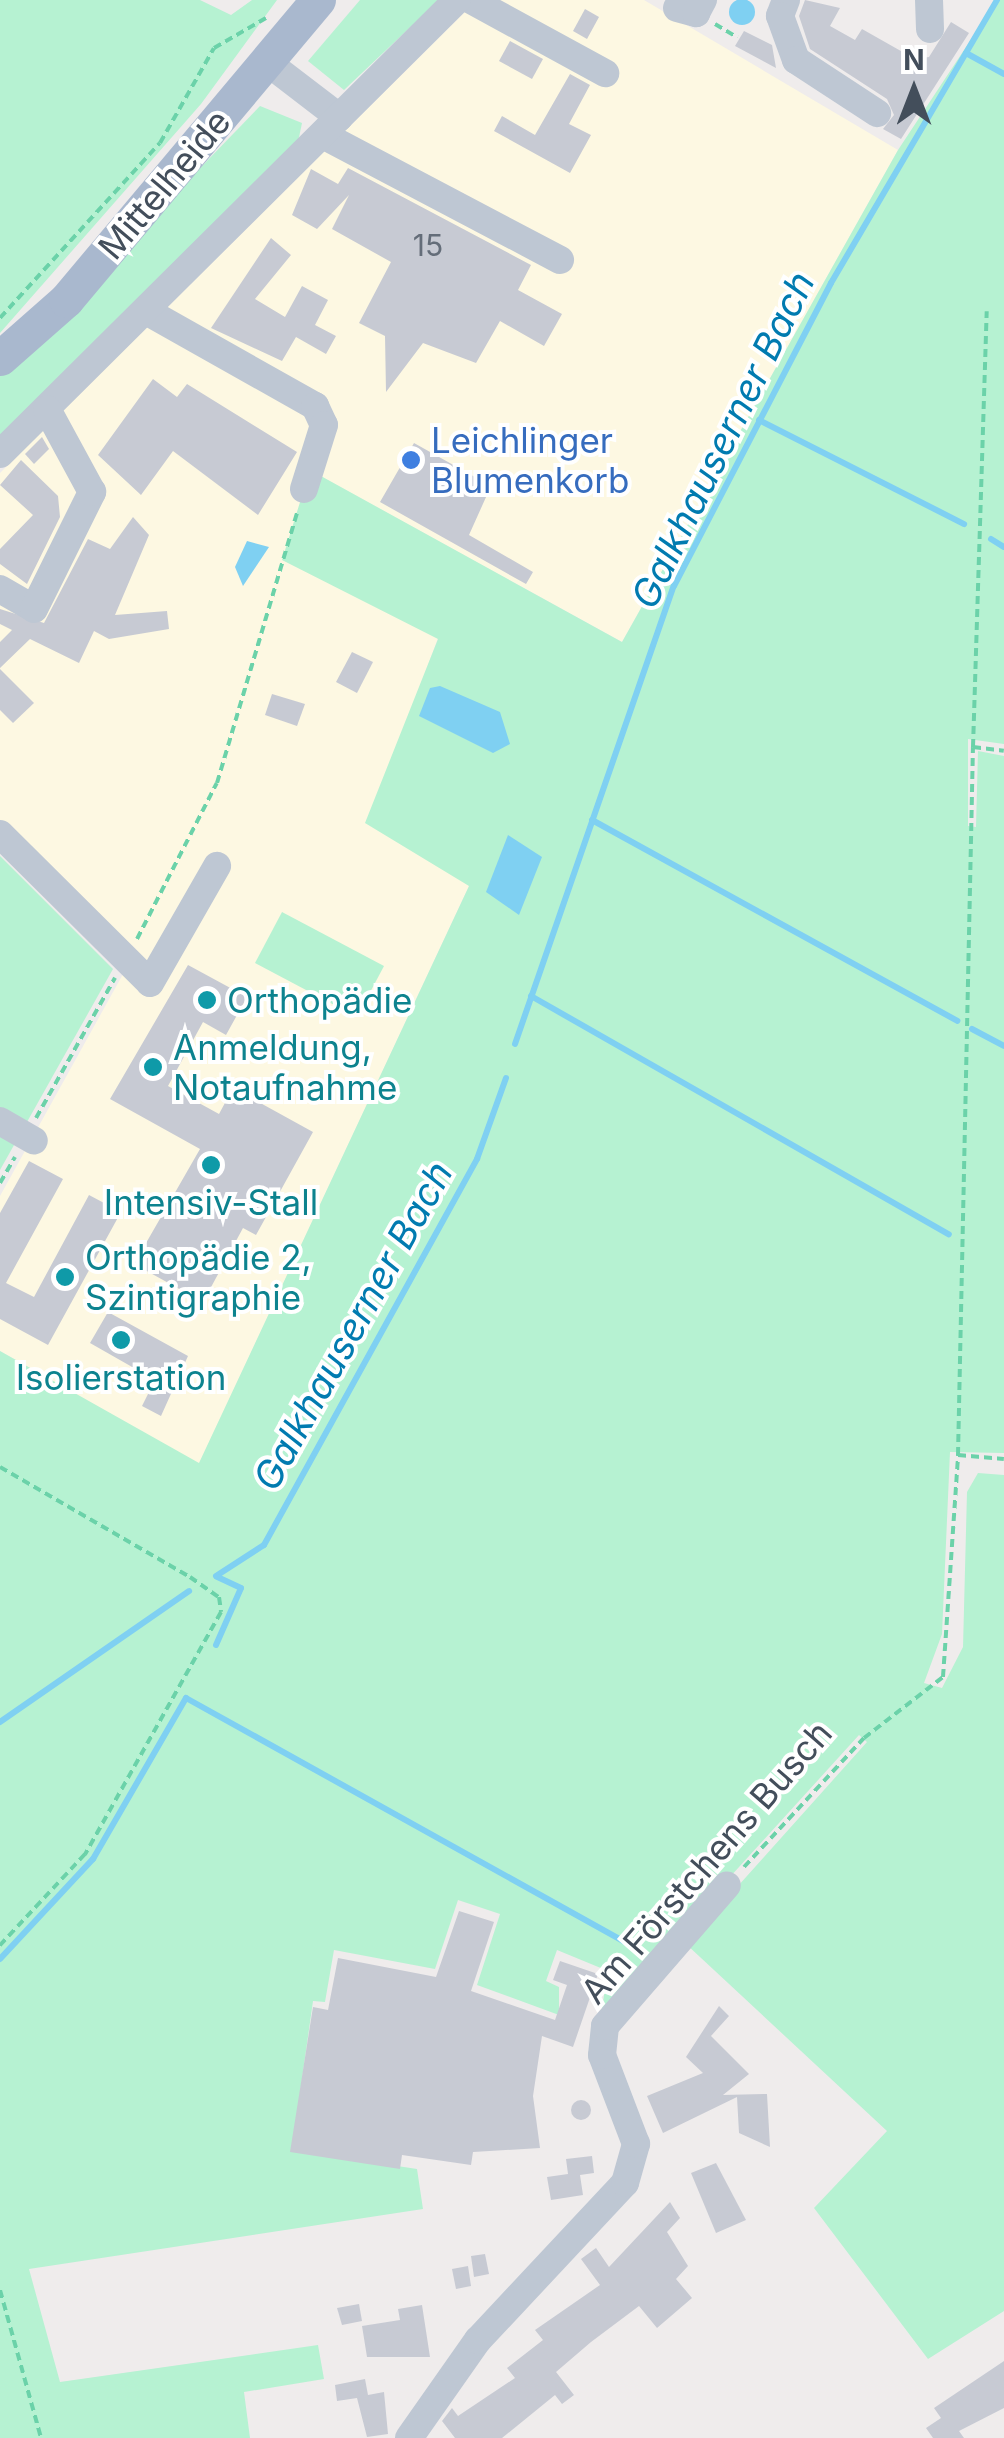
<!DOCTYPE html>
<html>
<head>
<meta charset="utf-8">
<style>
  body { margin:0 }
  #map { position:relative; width:1004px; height:2438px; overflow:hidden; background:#efecec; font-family:Inter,sans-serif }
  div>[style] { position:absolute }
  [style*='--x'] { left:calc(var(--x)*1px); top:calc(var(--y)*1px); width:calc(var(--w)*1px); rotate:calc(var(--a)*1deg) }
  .commercial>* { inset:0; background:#fdf8e2 }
  .green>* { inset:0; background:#b6f2d2 }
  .water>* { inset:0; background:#7fd0f2 }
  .round { border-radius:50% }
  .stream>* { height:6px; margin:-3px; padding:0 3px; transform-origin:3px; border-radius:3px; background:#7fd0f2 }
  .building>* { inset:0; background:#c7cad3 }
  .path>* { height:4px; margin-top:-2px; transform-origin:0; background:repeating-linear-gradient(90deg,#6bd2a9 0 8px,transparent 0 13px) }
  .minor>* { height:28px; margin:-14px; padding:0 14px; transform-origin:14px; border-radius:14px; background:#bec7d3 }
  .major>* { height:35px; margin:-17.5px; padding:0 17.5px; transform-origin:17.5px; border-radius:17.5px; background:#a9b8ce }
  .dots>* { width:28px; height:28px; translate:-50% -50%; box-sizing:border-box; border:5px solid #fff; border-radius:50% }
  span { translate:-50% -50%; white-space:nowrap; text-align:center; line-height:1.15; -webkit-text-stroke:8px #fff; paint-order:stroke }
  .number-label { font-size:30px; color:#646d79 }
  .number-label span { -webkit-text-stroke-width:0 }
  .street-label { font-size:35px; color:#434e5b }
  .shop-label { font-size:35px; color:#366cbe }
  .left { translate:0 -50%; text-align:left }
  .culture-label { font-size:35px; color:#0d838f }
  .water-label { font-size:38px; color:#017bb0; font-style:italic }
  .north { position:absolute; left:864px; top:40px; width:100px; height:100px; -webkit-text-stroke:8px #fff; paint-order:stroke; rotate:0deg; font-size:28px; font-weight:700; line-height:40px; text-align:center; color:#434e5b }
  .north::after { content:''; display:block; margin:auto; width:35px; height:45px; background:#434e5b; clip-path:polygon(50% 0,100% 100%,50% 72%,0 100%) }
</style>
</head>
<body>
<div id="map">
  <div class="commercial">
    <div style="clip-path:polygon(477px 0,644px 0,898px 150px,622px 642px,311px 471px,283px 560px,438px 638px,414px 702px,469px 886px,199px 1464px,0 1351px,0 1196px,133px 956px,0 820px,0 473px)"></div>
  </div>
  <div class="green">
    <div style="clip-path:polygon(0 0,200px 0,231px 15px,252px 0,277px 0,201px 104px,0 333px)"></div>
    <div style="clip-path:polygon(360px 0,439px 0,344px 90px,308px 61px)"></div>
    <div style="clip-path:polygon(997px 0,1004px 0,1004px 744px,968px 739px,968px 826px,976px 827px,978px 751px,1004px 756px,1004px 1453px,950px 1452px,942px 1634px,924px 1683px,942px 1688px,963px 1647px,967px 1492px,978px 1473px,1004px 1475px,1004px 2311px,928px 2359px,814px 2208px,887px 2131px,686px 1944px,867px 1742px,859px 1735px,600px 2020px,608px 1971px,557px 1950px,546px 1981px,559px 1987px,559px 2015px,477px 1985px,500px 1914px,458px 1900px,435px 1969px,334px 1950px,325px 2002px,313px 2001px,292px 2150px,417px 2169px,423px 2209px,29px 2269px,60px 2382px,318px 2345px,324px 2379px,244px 2392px,250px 2438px,0 2438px,0 1351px,199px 1463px,469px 886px,365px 823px,438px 639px,282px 560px,310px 470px,622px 642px,898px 150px)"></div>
    <div style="clip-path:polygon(260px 106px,302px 123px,298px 142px,0 440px,0 375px)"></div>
    <div style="clip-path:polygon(0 856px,113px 969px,0 1170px)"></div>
    <div style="clip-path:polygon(282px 912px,384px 966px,357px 1017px,255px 963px)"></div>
  </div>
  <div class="water">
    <div class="round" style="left:729px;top:-1px;width:26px;height:26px"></div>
    <div style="clip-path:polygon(247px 541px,269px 547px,243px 586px,235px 567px)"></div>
    <div style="clip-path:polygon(440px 686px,500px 712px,510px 744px,493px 753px,419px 716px,430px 688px)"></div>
    <div style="clip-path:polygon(508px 835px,542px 857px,519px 915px,486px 892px)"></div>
  </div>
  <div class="stream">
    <div style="--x:966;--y:53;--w:43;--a:28.9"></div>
    <div style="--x:759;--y:420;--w:230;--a:26.9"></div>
    <div style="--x:991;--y:539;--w:15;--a:32"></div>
    <div style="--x:592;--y:820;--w:417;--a:28.8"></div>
    <div style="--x:531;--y:996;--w:481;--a:29.7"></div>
    <div style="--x:972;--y:1029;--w:36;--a:28"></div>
    <div style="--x:515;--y:1044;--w:485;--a:-70.9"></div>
    <div style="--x:674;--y:586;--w:341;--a:-62.6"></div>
    <div style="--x:831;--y:283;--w:328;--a:-59.6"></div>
    <div style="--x:216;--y:1576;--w:57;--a:-32.9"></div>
    <div style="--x:264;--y:1545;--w:441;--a:-61.1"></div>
    <div style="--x:477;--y:1159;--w:86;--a:-70.3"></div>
    <div style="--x:216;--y:1645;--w:62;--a:-66.3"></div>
    <div style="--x:241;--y:1588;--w:26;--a:-155"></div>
    <div style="--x:0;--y:1722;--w:230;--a:-34.7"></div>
    <div style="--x:0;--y:1959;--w:137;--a:-47.1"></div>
    <div style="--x:93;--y:1859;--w:186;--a:-60"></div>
    <div style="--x:186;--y:1698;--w:523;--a:29.07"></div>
  </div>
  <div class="building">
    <div style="clip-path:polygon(805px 0,840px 8px,830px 26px,855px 40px,862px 29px,915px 59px,929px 57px,951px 22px,969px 33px,901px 139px,883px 129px,894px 115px,887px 99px,810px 49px,799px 16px)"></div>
    <div style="clip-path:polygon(585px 9px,599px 17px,587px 39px,573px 31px)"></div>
    <div style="clip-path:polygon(744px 31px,772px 45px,776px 68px,735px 46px)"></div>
    <div style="clip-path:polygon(510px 41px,543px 59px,532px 79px,499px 61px)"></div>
    <div style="clip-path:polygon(570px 74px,590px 85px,569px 124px,591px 135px,570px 173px,494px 131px,502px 116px,535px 135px)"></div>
    <div style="clip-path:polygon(348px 168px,531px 265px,518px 290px,562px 314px,544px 346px,500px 321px,476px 363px,423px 343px,386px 392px,385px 336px,359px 323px,391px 262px,332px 229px,349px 195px,317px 229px,292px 215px,311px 169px,338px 184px)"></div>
    <div style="clip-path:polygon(271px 238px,291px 255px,255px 299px,285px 317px,302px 286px,328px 300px,315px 325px,336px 336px,326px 354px,296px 337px,282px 361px,211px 328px)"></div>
    <div style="clip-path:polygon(153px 379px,177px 397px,187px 384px,297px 452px,258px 515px,173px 451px,141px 495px,98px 455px)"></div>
    <div style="clip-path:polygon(42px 437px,49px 449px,34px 464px,25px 454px)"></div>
    <div style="clip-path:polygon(414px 443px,491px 486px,469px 535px,533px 572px,526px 584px,380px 502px)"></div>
    <div style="clip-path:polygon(21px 460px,58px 496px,60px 517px,27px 584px,0 564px,0 549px,33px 515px,0 485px)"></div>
    <div style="clip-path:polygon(133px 517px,149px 535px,115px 615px,167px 611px,169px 629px,109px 639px,94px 631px,79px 663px,30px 639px,0 668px,0 642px,12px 630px,0 624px,0 609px,44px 623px,88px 539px,110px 549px)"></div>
    <div style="clip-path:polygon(352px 652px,373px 662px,357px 693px,336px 682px)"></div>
    <div style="clip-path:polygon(0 669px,34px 703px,13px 723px,0 710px)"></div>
    <div style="clip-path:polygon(272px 694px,305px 704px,297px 726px,265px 715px)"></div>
    <div style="clip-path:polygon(188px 965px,247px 997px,226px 1035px,203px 1022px,168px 1086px,219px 1114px,233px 1088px,313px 1132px,256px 1235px,243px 1228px,203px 1302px,134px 1264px,200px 1149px,110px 1099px)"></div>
    <div style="clip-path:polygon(29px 1161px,63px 1179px,6px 1283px,34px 1297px,89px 1195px,121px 1212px,48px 1345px,0 1319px,0 1213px)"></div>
    <div style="clip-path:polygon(108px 1312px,188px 1356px,161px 1416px,142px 1406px,155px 1380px,90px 1343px)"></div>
    <div style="clip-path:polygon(459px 1911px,494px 1922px,471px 1991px,555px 2020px,567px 1985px,553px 1980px,560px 1961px,598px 1974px,573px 2047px,542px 2036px,533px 2096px,540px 2148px,473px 2152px,471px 2165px,402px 2155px,400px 2169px,290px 2152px,313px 2007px,328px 2010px,338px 1958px,436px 1977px)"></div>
    <div style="clip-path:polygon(719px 2006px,729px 2016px,711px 2036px,749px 2074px,723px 2095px,767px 2094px,770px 2147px,739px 2133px,737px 2097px,663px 2133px,647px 2096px,703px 2073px,686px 2057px)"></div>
    <div class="round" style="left:571px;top:2100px;width:20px;height:20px"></div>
    <div style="clip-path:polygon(592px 2156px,594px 2173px,580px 2175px,583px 2195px,551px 2200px,547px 2177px,568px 2174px,566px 2159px)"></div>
    <div style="clip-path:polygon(716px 2163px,746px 2220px,716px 2233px,691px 2173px)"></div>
    <div style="clip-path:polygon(670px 2202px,680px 2218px,667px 2232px,688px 2266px,676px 2279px,692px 2298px,657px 2328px,639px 2306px,591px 2342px,556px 2372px,574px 2395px,562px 2404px,555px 2395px,502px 2438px,455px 2438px,442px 2421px,452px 2408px,458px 2416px,515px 2378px,507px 2368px,543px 2340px,535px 2330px,600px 2285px,581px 2259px,596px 2248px,609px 2267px)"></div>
    <div style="clip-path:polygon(485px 2254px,489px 2274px,474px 2277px,471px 2256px)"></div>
    <div style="clip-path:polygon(468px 2266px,471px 2286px,456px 2289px,452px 2269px)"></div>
    <div style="clip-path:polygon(359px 2304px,362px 2321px,342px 2325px,337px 2308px)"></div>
    <div style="clip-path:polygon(422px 2305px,430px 2357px,367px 2357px,362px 2326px,400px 2320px,398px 2309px)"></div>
    <div style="clip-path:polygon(1004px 2361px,1004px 2408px,959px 2431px,964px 2438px,933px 2438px,926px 2428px,941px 2418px,934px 2408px)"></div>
    <div style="clip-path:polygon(365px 2379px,368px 2395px,384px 2392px,388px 2434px,367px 2437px,357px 2398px,337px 2401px,335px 2385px)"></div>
  </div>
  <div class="path">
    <div style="--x:715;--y:24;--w:26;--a:31"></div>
    <div style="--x:0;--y:318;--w:237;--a:-47.6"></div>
    <div style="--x:160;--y:143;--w:109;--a:-60.4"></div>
    <div style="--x:214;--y:48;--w:60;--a:-30"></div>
    <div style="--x:973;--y:747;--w:436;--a:-88.2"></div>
    <div style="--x:137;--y:939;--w:175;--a:-62.9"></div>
    <div style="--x:217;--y:783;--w:285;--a:-73.5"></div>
    <div style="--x:36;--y:1118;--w:161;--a:-60.6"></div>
    <div style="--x:0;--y:1183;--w:30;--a:-60"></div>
    <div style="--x:958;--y:1455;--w:708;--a:-88.79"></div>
    <div style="--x:973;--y:747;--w:31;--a:7"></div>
    <div style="--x:0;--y:1467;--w:220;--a:30.1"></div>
    <div style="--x:190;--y:1577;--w:35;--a:35"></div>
    <div style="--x:219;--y:1597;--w:15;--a:82"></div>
    <div style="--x:221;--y:1612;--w:278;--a:119.3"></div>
    <div style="--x:85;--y:1854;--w:125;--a:133"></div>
    <div style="--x:744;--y:1867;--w:176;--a:-47.1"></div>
    <div style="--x:864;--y:1738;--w:100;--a:-37.7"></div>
    <div style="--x:943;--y:1677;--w:223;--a:-86.1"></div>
    <div style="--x:958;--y:1455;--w:46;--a:5"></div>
    <div style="--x:0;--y:2290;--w:154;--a:74.5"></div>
  </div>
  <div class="minor">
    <div style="--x:471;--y:0;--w:153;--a:28.6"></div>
    <div style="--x:786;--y:0;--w:17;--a:111"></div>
    <div style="--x:780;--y:16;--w:47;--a:70"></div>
    <div style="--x:796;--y:60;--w:97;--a:33.2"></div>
    <div style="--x:929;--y:0;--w:29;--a:88"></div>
    <div style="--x:677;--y:8;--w:20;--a:15"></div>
    <div style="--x:696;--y:13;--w:15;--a:-62"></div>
    <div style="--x:267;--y:62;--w:91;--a:37.4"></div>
    <div style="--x:323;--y:135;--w:268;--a:27.8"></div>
    <div style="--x:148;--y:312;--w:192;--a:29.4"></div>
    <div style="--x:315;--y:406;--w:21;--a:65"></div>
    <div style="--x:324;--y:425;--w:67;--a:107.4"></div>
    <div style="--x:0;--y:454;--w:644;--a:-44.81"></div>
    <div style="--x:0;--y:589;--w:39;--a:30"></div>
    <div style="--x:34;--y:609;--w:131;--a:-63.6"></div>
    <div style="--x:92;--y:492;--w:94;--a:-118.5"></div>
    <div style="--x:0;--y:834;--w:211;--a:44.8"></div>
    <div style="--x:150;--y:983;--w:135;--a:-60.2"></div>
    <div style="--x:0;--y:1121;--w:39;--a:30"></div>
    <div style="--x:409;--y:2438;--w:120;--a:-54.9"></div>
    <div style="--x:478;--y:2340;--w:215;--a:-46.9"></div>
    <div style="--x:625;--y:2183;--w:41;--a:-74.2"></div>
    <div style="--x:636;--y:2144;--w:95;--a:-110.9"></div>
    <div style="--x:602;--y:2055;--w:29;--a:-84"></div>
    <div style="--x:605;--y:2026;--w:186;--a:-49.1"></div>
  </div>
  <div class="major">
    <div style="--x:0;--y:358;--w:88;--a:-41.3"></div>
    <div style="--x:66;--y:300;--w:392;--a:-50"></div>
  </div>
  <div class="dots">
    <div style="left:411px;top:460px;background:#3f7fe0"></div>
    <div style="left:207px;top:1000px;background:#0f9aa8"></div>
    <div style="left:153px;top:1067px;background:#0f9aa8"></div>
    <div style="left:211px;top:1165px;background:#0f9aa8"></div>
    <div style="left:65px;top:1277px;background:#0f9aa8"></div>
    <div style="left:121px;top:1340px;background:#0f9aa8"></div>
  </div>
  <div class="number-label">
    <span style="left:428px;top:245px">15</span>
  </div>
  <div class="street-label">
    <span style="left:164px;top:184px;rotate:-50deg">Mittelheide</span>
    <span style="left:706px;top:1862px;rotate:-49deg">Am Förstchens Busch</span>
  </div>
  <div class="shop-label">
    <span class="left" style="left:431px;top:460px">Leichlinger<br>Blumenkorb</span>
  </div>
  <div class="culture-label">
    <span class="left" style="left:227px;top:1000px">Orthopädie</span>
    <span class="left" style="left:173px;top:1067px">Anmeldung,<br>Notaufnahme</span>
    <span style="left:211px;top:1202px">Intensiv-Stall</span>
    <span class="left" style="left:85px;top:1277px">Orthopädie 2,<br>Szintigraphie</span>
    <span style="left:121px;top:1377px">Isolierstation</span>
  </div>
  <div class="water-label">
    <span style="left:723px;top:440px;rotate:-64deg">Galkhauserner Bach</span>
    <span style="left:353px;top:1326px;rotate:-61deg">Galkhauserner Bach</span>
  </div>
  <div class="north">N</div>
</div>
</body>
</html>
